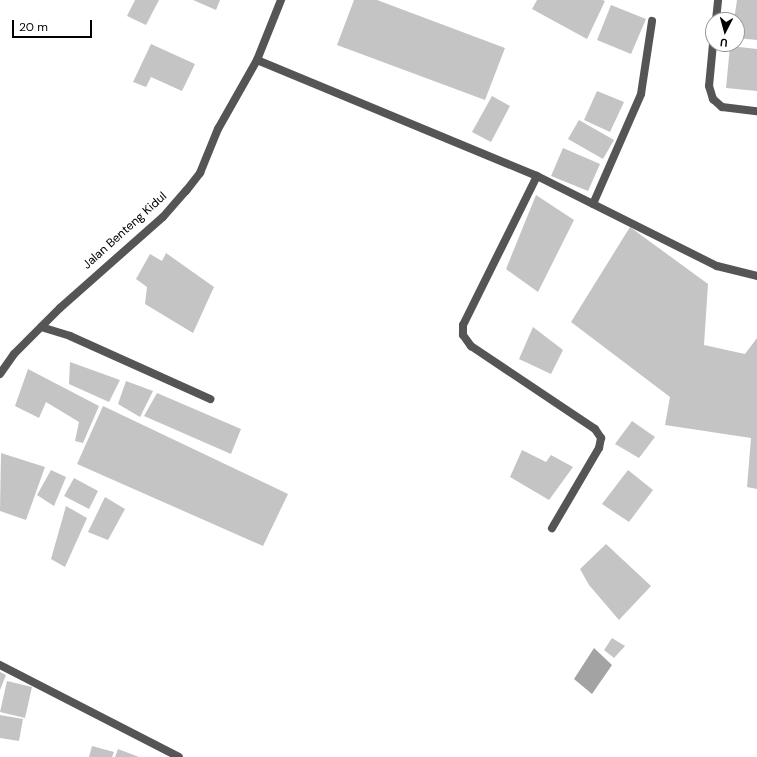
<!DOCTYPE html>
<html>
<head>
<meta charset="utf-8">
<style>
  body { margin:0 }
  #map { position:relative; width:757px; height:757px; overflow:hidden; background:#fff; font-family:"DM Sans",sans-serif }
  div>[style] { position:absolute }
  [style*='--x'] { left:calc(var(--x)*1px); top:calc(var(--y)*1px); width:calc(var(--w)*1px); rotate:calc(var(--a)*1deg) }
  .water>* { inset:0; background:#a3a3a3 }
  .building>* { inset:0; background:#c4c4c4 }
  .minor>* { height:8px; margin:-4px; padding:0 4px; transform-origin:4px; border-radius:4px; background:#555 }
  span { translate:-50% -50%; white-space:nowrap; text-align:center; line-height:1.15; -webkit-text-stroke:4px #fff; paint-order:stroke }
  .street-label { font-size:12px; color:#000 }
  .north { position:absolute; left:705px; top:12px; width:40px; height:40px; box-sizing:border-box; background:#fff; border:1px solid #999; border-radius:50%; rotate:186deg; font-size:11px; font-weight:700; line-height:16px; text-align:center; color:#000 }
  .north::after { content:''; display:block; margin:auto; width:14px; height:18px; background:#000; clip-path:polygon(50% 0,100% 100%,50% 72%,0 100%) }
  .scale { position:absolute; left:12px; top:20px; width:80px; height:18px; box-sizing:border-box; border:2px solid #000; border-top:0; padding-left:5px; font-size:12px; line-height:14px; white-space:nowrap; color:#000; -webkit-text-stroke:3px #fff; paint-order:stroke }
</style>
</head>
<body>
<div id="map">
  <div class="water">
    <div style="clip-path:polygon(594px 648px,612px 665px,592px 694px,574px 679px)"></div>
  </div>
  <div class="building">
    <div style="clip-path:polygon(135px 0,159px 0,146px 25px,127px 16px)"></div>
    <div style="clip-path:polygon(193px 0,220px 0,216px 10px)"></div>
    <div style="clip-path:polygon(354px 0,377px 0,505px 48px,485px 100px,337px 45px)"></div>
    <div style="clip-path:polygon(537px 0,602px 0,605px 1px,587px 39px,532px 9px)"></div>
    <div style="clip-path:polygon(737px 0,757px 0,757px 40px,737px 38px,737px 20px,734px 20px)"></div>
    <div style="clip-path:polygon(611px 5px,646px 19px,631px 54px,597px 40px)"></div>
    <div style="clip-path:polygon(151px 44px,195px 64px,182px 91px,151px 77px,146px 87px,133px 82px)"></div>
    <div style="clip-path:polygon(730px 46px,757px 49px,757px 91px,726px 88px)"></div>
    <div style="clip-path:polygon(597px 91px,624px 102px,610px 132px,584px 120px)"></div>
    <div style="clip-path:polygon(492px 96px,510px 106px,491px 142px,472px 132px)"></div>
    <div style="clip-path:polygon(579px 120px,614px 140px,603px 159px,568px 139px)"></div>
    <div style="clip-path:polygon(563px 148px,600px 164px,588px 191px,551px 176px)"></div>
    <div style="clip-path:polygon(536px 195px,574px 220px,538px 292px,506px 269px)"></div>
    <div style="clip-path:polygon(630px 227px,708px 284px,704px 345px,745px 354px,757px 338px,757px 489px,747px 487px,751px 438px,665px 425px,670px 397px,571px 322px)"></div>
    <div style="clip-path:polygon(166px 253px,214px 287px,193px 333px,145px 304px,147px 287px,136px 279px,150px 254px,162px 261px)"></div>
    <div style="clip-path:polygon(533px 327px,563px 350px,551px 374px,519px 359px)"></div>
    <div style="clip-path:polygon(70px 362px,120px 380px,109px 402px,69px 384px)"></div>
    <div style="clip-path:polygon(28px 369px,99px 406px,83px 443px,75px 441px,79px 422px,46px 402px,39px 418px,15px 406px)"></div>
    <div style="clip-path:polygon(126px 381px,153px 391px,140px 417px,118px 404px)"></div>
    <div style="clip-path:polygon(157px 393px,241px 429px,231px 454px,144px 416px)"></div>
    <div style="clip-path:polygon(103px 406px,288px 494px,263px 546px,77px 464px)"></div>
    <div style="clip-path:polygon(632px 421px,655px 437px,639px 458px,615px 444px)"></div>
    <div style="clip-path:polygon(522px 450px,546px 462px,551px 455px,573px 467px,549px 500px,510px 477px)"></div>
    <div style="clip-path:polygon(1px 453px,45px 467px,26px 520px,0 511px)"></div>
    <div style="clip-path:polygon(51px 470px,66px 477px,54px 506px,37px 495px)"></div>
    <div style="clip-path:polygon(628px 470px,653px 490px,629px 522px,602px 504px)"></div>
    <div style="clip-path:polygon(74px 478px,98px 491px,89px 509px,64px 496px)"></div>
    <div style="clip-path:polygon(105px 497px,125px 509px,108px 540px,88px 532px)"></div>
    <div style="clip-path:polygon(66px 506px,87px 518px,65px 567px,51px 559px)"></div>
    <div style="clip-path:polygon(606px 544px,651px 586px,619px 620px,589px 585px,580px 569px)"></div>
    <div style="clip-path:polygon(612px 638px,625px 646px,614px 658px,604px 650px)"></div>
    <div style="clip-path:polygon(0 672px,6px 675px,0 690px)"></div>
    <div style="clip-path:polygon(7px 681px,32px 687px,25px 718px,0 712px)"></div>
    <div style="clip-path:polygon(0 715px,23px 719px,19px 741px,0 738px)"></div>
    <div style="clip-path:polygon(92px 746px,114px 752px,112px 757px,89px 757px)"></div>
    <div style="clip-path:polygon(118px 749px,139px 757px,115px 757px)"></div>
  </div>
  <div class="minor">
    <div style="--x:716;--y:20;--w:20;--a:-84"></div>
    <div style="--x:713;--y:44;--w:42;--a:95.4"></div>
    <div style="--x:709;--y:86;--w:14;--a:73"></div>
    <div style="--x:713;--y:99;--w:12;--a:42"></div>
    <div style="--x:722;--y:107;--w:35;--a:7"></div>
    <div style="--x:257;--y:60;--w:303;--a:22.5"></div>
    <div style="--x:537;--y:176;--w:201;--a:26.6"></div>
    <div style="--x:717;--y:266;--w:41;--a:14"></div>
    <div style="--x:537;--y:176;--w:166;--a:116.4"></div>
    <div style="--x:463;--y:325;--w:10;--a:90"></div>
    <div style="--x:463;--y:335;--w:14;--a:54"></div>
    <div style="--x:471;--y:346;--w:149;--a:33.8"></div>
    <div style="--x:595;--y:429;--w:11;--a:56"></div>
    <div style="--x:601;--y:438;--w:10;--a:101"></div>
    <div style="--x:599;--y:448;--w:93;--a:120.4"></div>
    <div style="--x:593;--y:204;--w:120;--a:-66.4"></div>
    <div style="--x:641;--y:94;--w:74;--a:-81.4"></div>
    <div style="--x:41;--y:327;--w:30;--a:17"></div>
    <div style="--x:70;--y:336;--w:154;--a:24.2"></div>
    <div style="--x:0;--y:374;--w:24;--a:-55"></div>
    <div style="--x:14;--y:354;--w:65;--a:-45"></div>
    <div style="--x:60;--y:308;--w:137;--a:-41.5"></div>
    <div style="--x:163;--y:217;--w:35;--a:-49"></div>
    <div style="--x:186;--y:191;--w:23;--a:-52"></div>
    <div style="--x:200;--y:173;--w:48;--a:-67.8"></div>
    <div style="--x:218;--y:129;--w:79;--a:-60.5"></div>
    <div style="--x:257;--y:60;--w:65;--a:-68.2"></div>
    <div style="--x:0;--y:665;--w:201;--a:27.2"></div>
  </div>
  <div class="street-label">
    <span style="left:125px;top:231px;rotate:-42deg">Jalan Benteng Kidul</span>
  </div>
  <div class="north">U</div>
  <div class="scale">20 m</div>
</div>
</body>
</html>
